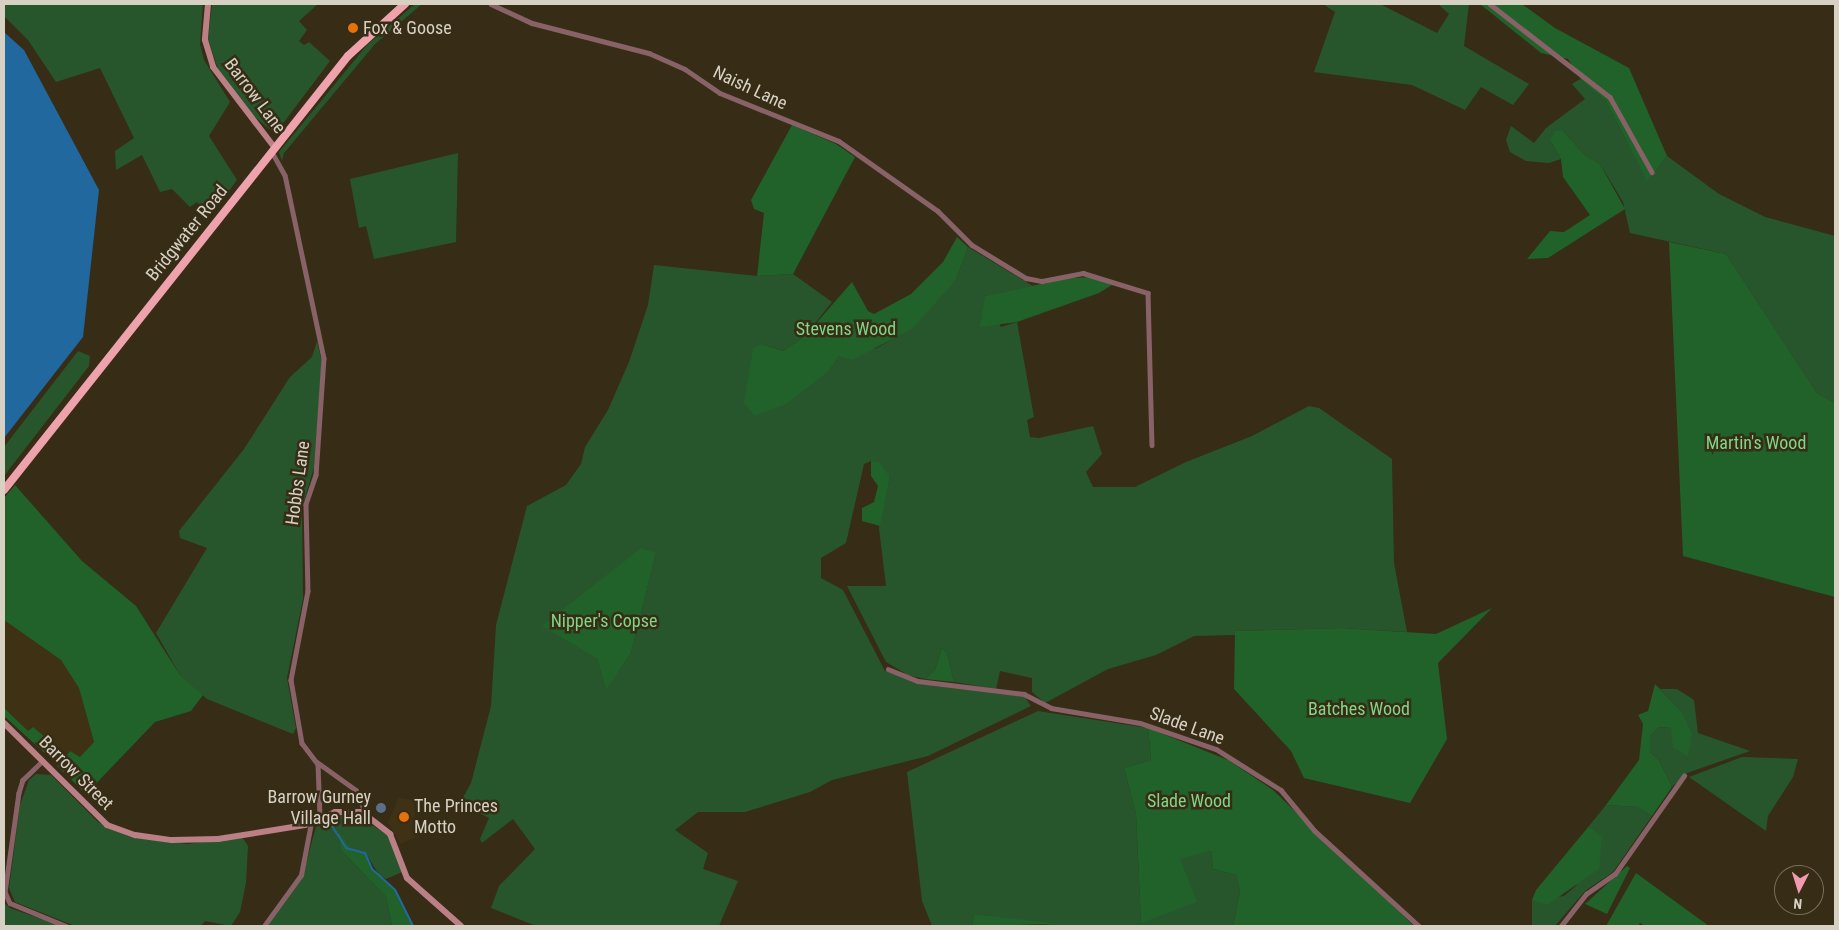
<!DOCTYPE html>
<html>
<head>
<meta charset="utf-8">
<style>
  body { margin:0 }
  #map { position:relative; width:1839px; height:930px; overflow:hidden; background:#372c16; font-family:"Roboto Condensed",sans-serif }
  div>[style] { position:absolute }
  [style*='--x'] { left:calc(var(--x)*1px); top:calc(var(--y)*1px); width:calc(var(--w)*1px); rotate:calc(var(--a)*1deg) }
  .built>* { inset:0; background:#3f3114 }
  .green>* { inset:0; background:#27562d }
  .forest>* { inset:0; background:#20622a }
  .water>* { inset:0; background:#21689e }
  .stream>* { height:2px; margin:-1px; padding:0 1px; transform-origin:1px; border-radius:1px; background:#21689e }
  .minor>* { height:4.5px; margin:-2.25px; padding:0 2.25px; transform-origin:2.25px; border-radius:2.25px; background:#886267 }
  .secondary>* { height:6px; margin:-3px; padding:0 3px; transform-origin:3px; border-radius:3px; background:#bb7f86 }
  .trunk>* { height:8px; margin:-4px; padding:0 4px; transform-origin:4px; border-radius:4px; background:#eea2ac }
  .dots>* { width:14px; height:14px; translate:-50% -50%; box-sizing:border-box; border:2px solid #372c16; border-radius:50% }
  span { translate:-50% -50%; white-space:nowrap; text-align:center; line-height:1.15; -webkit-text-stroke:5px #372c16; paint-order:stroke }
  .poi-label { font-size:18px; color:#d7d1c4 }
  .left { translate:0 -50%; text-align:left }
  .right { translate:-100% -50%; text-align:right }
  .street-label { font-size:18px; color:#d7d1c4 }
  .park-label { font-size:18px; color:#7fd787 }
  .frame { position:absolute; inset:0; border:5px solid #d7d1c4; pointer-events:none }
  .north { position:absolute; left:1774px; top:865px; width:50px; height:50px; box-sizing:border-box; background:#372c16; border:1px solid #776e5c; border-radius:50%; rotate:185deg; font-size:14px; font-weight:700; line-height:20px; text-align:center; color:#d7d1c4 }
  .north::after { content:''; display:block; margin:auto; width:18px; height:22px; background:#f19ab2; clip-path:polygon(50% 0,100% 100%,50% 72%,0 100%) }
</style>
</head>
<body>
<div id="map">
  <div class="built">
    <div style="clip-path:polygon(4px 620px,61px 660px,79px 688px,94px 742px,80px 757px,69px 751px,57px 766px,50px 758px,57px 748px,32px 727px,28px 732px,4px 708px)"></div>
    <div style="clip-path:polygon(398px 798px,413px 800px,417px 824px,417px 836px,401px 844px,388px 823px)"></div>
  </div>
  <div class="green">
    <div style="clip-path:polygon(4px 4px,203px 4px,200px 44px,204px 60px,230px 102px,209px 136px,237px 180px,210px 216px,197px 202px,190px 207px,172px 189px,160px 192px,142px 155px,116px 170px,115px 151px,134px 138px,100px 68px,56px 82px,28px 40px,4px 16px)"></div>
    <div style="clip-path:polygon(212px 4px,318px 4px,299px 21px,307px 30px,299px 41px,304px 45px,309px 42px,330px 61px,275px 134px,250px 113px,218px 69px,208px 39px)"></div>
    <div style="clip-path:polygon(415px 4px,422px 4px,375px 44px,284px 153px,282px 161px,279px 152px,367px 45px)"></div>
    <div style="clip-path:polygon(1323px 4px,1380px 4px,1437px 33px,1449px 14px,1438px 4px,1469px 4px,1464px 46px,1529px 84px,1513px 105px,1481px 87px,1465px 110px,1412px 85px,1314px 72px,1335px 12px)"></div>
    <div style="clip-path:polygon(1580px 79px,1606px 101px,1647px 180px,1667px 156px,1719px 194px,1765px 217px,1835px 236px,1835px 403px,1817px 393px,1726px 254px,1630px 233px,1623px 202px,1600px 164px,1585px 155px,1563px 131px,1550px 140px,1561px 159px,1549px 163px,1526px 161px,1510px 152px,1506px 140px,1511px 126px,1534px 143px,1546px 128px,1585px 99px,1572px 84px)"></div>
    <div style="clip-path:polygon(458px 153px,456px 242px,374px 259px,366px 226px,359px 228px,350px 179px)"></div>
    <div style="clip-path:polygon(evenodd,968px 247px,1033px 286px,986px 296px,1001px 327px,1017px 322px,1034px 417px,1027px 420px,1030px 437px,1039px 438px,1093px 426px,1102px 454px,1086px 472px,1093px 487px,1135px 487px,1186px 462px,1252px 436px,1309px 406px,1319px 408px,1392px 459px,1394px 563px,1407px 632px,1342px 628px,1236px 631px,1235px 635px,1194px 636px,1156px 655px,1108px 669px,1045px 703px,1032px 692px,1032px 678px,1000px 671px,996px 689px,954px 682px,947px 653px,942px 648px,935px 670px,925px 679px,908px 675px,886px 662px,847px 586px,886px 586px,879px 528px,890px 477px,871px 461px,864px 464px,846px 543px,821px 558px,821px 578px,843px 590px,885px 671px,934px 686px,1024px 696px,1031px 706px,928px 756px,832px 780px,810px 792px,745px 812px,698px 812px,675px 830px,708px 853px,703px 869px,738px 881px,719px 926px,536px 926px,491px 908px,499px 886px,535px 849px,513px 819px,482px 843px,480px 839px,489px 818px,460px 803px,471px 783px,491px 706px,496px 625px,527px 506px,566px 485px,581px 464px,585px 447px,608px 410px,629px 362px,648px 305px,654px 265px,757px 276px,793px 274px,832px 302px,805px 336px,783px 351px,761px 344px,809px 384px,829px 371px,839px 356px,877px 348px,891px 340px,956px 280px,968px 247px,656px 553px,631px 653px,606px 689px,597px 658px,656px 553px)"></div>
    <div style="clip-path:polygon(317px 341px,322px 363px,314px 467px,302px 508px,303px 599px,287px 678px,296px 728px,293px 734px,207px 699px,180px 675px,156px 633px,207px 548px,180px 538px,179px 531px,244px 449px,290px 377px,312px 357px)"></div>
    <div style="clip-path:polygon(78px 351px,90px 356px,89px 366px,4px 476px,4px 447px)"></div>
    <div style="clip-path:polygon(1660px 689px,1677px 689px,1694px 700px,1698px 733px,1750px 751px,1687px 773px,1672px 787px,1659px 760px,1650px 752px,1650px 736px,1659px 727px,1671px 728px,1681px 711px)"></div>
    <div style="clip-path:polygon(1038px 711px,1148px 728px,1151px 760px,1124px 768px,1136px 814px,1141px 922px,1180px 858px,1211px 851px,1213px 869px,1236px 875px,1240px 891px,1233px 926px,1058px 926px,974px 914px,972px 926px,932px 926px,922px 901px,907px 772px)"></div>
    <div style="clip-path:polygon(1742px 757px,1798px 759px,1793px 777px,1768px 816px,1766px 831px,1689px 777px)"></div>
    <div style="clip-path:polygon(36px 774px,51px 775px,98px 822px,128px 836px,187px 844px,242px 837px,248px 846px,246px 883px,240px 912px,231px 926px,205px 921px,201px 926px,75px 926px,15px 902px,9px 888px,20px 805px,29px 780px)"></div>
    <div style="clip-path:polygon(1606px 805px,1637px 807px,1652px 816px,1613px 872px,1585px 891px,1555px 926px,1532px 926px,1532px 900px,1564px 896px,1576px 886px,1601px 838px,1589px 826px)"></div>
    <div style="clip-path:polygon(357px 814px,388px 836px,402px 872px,386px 879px,379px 875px,365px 852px,354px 852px,337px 831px,341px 850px,386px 897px,392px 926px,267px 926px,303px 874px,317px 823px,335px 815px)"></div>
    <div style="clip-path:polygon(4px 903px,10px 908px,61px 926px,4px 926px)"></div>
  </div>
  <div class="forest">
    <div style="clip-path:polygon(1480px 4px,1522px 4px,1555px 28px,1629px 68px,1667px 156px,1647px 181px,1606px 101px,1582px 81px,1568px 59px,1541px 53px)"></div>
    <div style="clip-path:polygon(792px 125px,836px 144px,855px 157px,793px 274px,757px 276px,764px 213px,754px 209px,751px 200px)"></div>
    <div style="clip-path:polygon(1555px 131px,1563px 131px,1585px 155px,1600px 164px,1625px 209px,1548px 258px,1527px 259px,1550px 231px,1564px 232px,1590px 215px,1563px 177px,1561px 159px,1550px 140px)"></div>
    <div style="clip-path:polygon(957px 237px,968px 247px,956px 280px,912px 329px,852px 360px,839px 356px,829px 371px,786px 404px,755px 416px,744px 403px,753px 349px,761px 344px,783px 351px,805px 336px,852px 282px,868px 311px,874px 314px,911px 294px,943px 262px)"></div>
    <div style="clip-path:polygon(1669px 242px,1726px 254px,1817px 393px,1835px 403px,1835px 597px,1683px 556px)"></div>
    <div style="clip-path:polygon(1093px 277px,1112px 285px,1099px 293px,1017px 322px,980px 327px,985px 296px,1069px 278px)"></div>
    <div style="clip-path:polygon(871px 461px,879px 462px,890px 477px,880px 526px,862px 521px,862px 508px,874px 502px,878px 486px,871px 476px)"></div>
    <div style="clip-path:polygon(15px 485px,82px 561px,136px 606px,180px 675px,203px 695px,191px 711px,155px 722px,86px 794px,57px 766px,70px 751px,80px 757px,94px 742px,79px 688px,61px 660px,4px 620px,4px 498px)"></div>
    <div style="clip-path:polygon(641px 548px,656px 553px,631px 653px,606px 690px,597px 658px,542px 626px)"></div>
    <div style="clip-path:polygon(1492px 608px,1438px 663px,1447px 739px,1410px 803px,1304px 778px,1291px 751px,1234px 689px,1235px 631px,1342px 628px,1436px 634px)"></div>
    <div style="clip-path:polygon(942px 648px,947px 653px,954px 682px,925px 679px,935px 670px)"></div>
    <div style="clip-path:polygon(1655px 684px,1681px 711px,1692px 734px,1688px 756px,1673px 748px,1671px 728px,1659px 727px,1650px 736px,1650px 752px,1659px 760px,1672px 787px,1652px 816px,1637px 807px,1606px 805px,1639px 760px,1643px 724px,1638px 715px,1648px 711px)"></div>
    <div style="clip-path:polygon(4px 708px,28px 731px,33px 727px,58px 748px,50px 758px,4px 716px)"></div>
    <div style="clip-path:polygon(1148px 728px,1228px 760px,1273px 790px,1414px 926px,1233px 926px,1240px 891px,1236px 875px,1213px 869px,1211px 851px,1180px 859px,1197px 902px,1141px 923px,1136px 814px,1124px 768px,1151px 760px)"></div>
    <div style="clip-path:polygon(1589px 826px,1602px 838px,1599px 869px,1547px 905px,1532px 900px,1536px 890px)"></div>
    <div style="clip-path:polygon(337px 830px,354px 852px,365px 852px,372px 869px,397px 891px,414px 926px,392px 926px,386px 897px,341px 850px)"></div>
    <div style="clip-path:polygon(1627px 866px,1630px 868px,1607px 914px,1585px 904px)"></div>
    <div style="clip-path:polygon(1636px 873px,1709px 926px,1645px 926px,1640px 923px,1638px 926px,1606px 926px)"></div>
    <div style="clip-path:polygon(974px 914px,1058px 924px,972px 926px)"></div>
  </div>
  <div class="water">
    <div style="clip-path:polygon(4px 32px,24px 50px,99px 190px,83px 337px,4px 438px)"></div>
  </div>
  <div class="stream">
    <div style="--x:330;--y:823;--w:30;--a:57"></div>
    <div style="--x:346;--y:848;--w:20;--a:15"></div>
    <div style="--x:365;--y:853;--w:17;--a:66"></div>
    <div style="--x:372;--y:869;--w:31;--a:42"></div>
    <div style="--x:395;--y:890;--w:40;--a:63.4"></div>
  </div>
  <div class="minor">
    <div style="--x:491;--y:4;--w:45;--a:24.9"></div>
    <div style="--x:532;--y:23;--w:121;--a:14.4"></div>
    <div style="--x:649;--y:53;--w:39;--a:24"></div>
    <div style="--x:685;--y:69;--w:42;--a:34.4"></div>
    <div style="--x:720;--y:93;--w:128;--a:22"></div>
    <div style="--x:839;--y:141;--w:121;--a:35.3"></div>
    <div style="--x:938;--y:211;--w:48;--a:45"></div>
    <div style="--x:972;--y:245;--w:63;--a:31.4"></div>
    <div style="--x:1026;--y:278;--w:16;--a:11"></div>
    <div style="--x:1042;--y:281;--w:42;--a:-11"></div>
    <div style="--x:1083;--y:273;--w:68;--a:17.1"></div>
    <div style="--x:1148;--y:293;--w:152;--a:88.5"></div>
    <div style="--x:1490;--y:4;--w:152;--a:37.8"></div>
    <div style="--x:1610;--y:97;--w:86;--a:60.8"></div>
    <div style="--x:272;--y:152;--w:26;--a:61"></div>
    <div style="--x:285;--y:175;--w:187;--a:78"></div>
    <div style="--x:324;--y:358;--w:117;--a:93.9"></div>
    <div style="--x:316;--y:475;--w:31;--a:109"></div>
    <div style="--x:306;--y:504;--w:87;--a:88.7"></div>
    <div style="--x:308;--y:591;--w:91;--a:100.8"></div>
    <div style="--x:291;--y:680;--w:64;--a:80.1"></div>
    <div style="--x:302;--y:743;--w:26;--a:53"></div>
    <div style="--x:318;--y:764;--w:53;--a:87.8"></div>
    <div style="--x:888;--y:669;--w:32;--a:22"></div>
    <div style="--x:918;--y:681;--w:107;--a:7"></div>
    <div style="--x:1024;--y:694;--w:30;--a:27"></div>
    <div style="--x:1051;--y:708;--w:90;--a:9.6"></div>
    <div style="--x:1140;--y:723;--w:80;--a:18.9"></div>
    <div style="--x:1216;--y:749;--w:77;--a:32.2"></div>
    <div style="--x:1281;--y:790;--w:53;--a:50.3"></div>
    <div style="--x:1315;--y:831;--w:141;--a:42.4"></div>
    <div style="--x:43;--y:761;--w:28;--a:136"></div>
    <div style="--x:23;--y:780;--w:14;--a:107"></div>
    <div style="--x:19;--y:793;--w:100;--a:98"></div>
    <div style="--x:5;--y:892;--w:12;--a:66"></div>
    <div style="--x:10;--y:903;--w:61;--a:22.3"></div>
    <div style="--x:317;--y:762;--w:48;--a:35.7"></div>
    <div style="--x:356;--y:790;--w:26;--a:67"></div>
    <div style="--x:264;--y:926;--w:63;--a:-54"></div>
    <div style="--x:301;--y:875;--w:53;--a:-79.1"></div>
    <div style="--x:1561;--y:926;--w:41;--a:-52"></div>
    <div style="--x:1586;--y:894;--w:35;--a:-35"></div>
    <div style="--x:1615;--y:874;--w:120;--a:-54.9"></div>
  </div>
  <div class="secondary">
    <div style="--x:208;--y:4;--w:36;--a:95"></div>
    <div style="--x:205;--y:40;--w:28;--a:73"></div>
    <div style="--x:213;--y:67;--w:102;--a:52.6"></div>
    <div style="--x:4;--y:723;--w:145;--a:44.7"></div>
    <div style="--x:107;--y:825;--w:30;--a:20"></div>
    <div style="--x:135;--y:835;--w:37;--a:8"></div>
    <div style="--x:172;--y:840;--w:46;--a:-1.2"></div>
    <div style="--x:218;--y:839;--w:88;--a:-9.1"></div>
    <div style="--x:305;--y:825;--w:33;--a:-23"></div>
    <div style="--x:335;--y:812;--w:27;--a:0"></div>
    <div style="--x:362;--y:812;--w:36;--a:38"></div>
    <div style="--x:390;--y:834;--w:47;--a:68.9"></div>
    <div style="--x:407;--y:878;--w:72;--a:41.6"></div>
  </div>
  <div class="trunk">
    <div style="--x:4;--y:490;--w:554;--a:-51.6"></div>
    <div style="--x:348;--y:56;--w:77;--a:-42.4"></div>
  </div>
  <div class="dots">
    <div style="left:353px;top:28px;background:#e8710a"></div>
    <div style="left:381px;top:808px;background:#5c6f8a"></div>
    <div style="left:404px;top:817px;background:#e8710a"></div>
  </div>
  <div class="poi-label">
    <span class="left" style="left:363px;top:28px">Fox &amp; Goose</span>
    <span class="right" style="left:371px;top:808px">Barrow Gurney<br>Village Hall</span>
    <span class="left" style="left:414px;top:817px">The Princes<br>Motto</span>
  </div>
  <div class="street-label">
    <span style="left:750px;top:88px;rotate:25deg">Naish Lane</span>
    <span style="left:255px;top:96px;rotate:53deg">Barrow Lane</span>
    <span style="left:187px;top:233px;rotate:-51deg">Bridgwater Road</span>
    <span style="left:298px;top:483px;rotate:-82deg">Hobbs Lane</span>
    <span style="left:1187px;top:726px;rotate:20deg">Slade Lane</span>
    <span style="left:76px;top:773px;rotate:45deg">Barrow Street</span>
  </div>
  <div class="park-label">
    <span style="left:846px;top:329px">Stevens Wood</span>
    <span style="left:1756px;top:443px">Martin's Wood</span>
    <span style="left:604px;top:621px">Nipper's Copse</span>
    <span style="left:1359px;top:709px">Batches Wood</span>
    <span style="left:1189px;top:801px">Slade Wood</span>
  </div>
  <div class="frame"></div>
  <div class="north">N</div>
</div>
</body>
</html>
